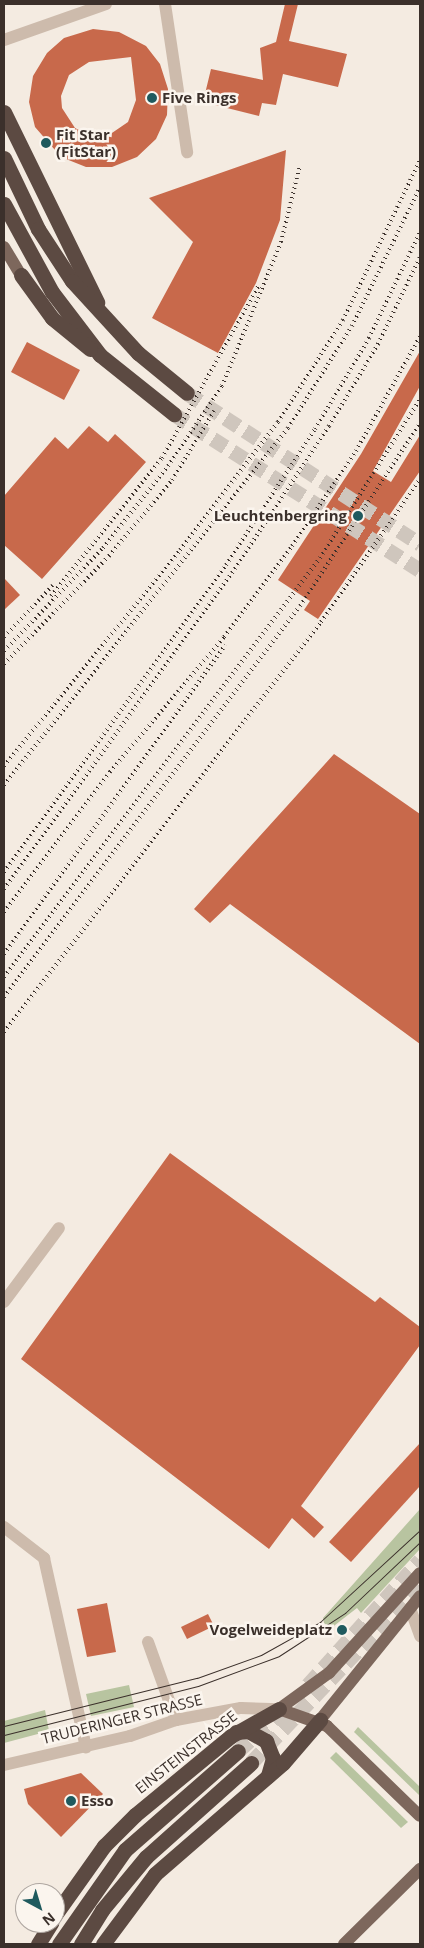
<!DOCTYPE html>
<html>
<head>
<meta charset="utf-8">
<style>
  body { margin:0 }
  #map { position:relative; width:424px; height:1948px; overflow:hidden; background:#f4ebe1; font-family:"Open Sans",sans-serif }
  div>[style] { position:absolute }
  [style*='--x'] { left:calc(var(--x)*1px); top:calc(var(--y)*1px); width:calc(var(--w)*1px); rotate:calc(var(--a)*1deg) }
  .green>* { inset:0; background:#b8c4a0 }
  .building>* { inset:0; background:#c8694b }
  .highway-tunnel>* { height:15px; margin-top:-7.5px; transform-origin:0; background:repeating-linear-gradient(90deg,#cfc6bd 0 15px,transparent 0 23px) }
  .minor>* { height:12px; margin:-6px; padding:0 6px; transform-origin:6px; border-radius:6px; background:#cdbbac }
  .major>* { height:12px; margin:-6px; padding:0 6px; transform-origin:6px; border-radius:6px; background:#7d675c }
  .highway>* { height:15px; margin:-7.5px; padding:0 7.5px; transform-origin:7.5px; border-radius:7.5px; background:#5c4a42 }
  .tram>* { height:1px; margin:-0.5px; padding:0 0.5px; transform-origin:0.5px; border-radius:0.5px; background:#3b302b }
  .rail>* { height:4px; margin-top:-2px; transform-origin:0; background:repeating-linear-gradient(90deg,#3b302b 0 1px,transparent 0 5px) }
  .dots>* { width:14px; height:14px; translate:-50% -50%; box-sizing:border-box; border:2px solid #fbf5ee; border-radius:50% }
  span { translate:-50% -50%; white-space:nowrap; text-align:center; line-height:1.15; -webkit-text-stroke:5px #fbf5ee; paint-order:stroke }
  .poi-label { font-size:15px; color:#3b302b; font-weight:700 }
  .left { translate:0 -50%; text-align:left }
  .right { translate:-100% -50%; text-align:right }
  .street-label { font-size:15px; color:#3b302b }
  .frame { position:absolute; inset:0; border:5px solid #3b302b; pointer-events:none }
  .north { position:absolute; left:15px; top:1883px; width:50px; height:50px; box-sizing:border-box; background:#fbf5ee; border:1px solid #aea6a0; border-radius:50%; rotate:141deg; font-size:14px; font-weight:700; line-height:20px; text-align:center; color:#3b302b }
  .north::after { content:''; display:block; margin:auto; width:18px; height:22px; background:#1f5a5e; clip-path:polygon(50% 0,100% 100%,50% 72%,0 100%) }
</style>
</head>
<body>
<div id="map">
  <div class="green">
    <div style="clip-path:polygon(420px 1509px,420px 1549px,361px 1613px,357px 1608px,326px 1632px,323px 1618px)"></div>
    <div style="clip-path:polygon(129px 1685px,134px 1707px,91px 1716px,86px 1694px)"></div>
    <div style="clip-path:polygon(45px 1710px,49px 1731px,4px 1743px,4px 1721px)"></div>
    <div style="clip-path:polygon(358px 1727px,420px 1787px,420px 1796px,354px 1732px)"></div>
    <div style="clip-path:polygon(336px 1752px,408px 1822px,401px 1828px,330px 1758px)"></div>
  </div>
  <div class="building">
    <div style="clip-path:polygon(285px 4px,298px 4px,289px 41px,347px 54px,338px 87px,283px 74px,276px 105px,262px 103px,259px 116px,203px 102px,211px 69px,263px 80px,260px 48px,276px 42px)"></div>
    <div style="clip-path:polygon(evenodd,93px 29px,119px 32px,146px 46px,160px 64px,168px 89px,167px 115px,156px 139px,137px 157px,112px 167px,86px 167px,61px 157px,35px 127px,29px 102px,33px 76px,47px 53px,64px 38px,93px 29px,131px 57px,136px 100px,128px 122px,109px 135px,85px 133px,75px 128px,62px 108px,61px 96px,69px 75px,89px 62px,131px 57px)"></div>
    <div style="clip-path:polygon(286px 150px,280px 220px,256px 283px,218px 353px,152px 318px,193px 242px,149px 198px)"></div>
    <div style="clip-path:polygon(27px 342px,80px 370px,64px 400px,11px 372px)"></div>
    <div style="clip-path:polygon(420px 351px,420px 386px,373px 471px,391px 482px,420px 435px,420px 471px,318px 619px,304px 610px,310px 601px,278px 580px,361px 454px)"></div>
    <div style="clip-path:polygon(89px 426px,108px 442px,115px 434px,146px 462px,42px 579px,4px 545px,4px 496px,55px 437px,68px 449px)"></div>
    <div style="clip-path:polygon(4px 578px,20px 595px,4px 610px)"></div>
    <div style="clip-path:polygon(334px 754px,420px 814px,420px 1044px,230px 904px,210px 923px,194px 909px)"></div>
    <div style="clip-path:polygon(170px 1153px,375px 1302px,380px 1297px,420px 1327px,420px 1345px,301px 1506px,324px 1527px,314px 1538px,292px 1518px,269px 1549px,21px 1359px)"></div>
    <div style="clip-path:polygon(420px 1443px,420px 1486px,351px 1562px,329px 1542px)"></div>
    <div style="clip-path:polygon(107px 1603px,116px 1652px,87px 1657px,77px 1609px)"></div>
    <div style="clip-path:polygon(208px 1614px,214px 1626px,187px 1639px,181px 1627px)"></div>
    <div style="clip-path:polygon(81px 1773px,103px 1794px,61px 1837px,28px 1804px,24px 1789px)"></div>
  </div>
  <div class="highway-tunnel">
    <div style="--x:187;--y:393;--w:278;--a:32.9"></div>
    <div style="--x:174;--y:414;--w:291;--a:32.4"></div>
    <div style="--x:308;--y:1685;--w:168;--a:-48.1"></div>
    <div style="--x:238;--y:1751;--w:61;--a:-42.3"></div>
    <div style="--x:251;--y:1763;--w:246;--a:-46.6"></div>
  </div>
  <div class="minor">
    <div style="--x:165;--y:4;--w:150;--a:81.5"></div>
    <div style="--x:4;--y:40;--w:108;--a:-19.4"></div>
    <div style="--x:4;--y:1302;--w:92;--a:-53.4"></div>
    <div style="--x:4;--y:1527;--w:51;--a:37.8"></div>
    <div style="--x:44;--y:1558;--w:194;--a:77.5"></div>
    <div style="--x:410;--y:1608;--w:30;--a:70"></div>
    <div style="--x:148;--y:1642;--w:83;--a:70.3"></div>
    <div style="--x:4;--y:1765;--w:129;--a:-13"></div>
    <div style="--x:130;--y:1736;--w:49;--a:-19.2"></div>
    <div style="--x:176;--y:1720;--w:66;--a:-10.5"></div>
    <div style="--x:241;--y:1708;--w:38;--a:2"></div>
  </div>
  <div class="major">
    <div style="--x:4;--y:247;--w:33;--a:59"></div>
    <div style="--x:279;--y:1709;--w:62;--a:-35.8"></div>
    <div style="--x:329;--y:1673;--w:135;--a:-47.7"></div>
    <div style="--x:279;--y:1709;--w:51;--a:19.5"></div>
    <div style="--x:327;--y:1726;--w:129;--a:44.1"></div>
    <div style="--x:320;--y:1720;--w:159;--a:-51.1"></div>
    <div style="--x:344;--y:1944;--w:107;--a:-44.6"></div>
  </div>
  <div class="highway">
    <div style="--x:4;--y:112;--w:212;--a:63.9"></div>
    <div style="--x:4;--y:158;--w:79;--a:64.4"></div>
    <div style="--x:38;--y:229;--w:62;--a:56.8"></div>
    <div style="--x:72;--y:281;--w:98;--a:47.5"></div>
    <div style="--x:138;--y:353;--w:63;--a:39.2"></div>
    <div style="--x:4;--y:204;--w:100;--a:61.4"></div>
    <div style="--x:52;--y:292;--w:79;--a:52.7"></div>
    <div style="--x:100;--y:355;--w:95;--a:38.6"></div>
    <div style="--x:21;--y:275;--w:53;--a:54.2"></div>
    <div style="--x:52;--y:318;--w:49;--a:39.2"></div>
    <div style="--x:236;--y:1732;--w:12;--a:-5"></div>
    <div style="--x:248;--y:1731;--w:21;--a:29"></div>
    <div style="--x:266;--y:1741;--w:18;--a:68"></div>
    <div style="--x:273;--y:1758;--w:19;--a:106"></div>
    <div style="--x:55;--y:1915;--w:85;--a:-54.6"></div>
    <div style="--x:104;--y:1846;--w:44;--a:-45"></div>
    <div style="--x:135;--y:1815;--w:124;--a:-39.5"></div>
    <div style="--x:231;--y:1736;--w:55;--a:-29.4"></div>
    <div style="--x:38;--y:1944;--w:25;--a:-58"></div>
    <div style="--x:59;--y:1944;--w:115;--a:-54.9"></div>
    <div style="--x:125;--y:1850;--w:150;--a:-41.2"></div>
    <div style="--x:81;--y:1944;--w:40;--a:-58"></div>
    <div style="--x:102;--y:1910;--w:69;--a:-50.3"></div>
    <div style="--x:146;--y:1857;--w:141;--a:-41.8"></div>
    <div style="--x:103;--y:1944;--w:87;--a:-53.4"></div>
    <div style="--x:155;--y:1874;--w:169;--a:-40.9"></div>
    <div style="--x:283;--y:1763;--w:57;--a:-49.3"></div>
  </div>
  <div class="tram">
    <div style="--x:4;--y:1726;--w:199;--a:-14"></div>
    <div style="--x:197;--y:1678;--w:68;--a:-19.8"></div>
    <div style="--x:261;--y:1655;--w:68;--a:-29.2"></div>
    <div style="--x:320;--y:1622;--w:136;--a:-42.6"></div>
    <div style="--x:4;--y:1735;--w:200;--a:-14.2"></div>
    <div style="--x:198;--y:1686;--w:86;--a:-20.3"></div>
    <div style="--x:279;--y:1656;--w:79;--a:-33.1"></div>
    <div style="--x:345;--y:1613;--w:103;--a:-43.4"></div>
  </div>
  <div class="rail">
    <div style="--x:51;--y:596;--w:177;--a:-51.2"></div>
    <div style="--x:162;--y:458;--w:198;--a:-60.7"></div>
    <div style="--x:4;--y:637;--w:71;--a:-46.7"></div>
    <div style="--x:4;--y:651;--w:143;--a:-46.1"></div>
    <div style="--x:103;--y:548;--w:105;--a:-51.6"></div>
    <div style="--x:168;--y:466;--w:97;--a:-56"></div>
    <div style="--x:222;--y:386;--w:156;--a:-67.7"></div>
    <div style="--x:281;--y:242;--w:79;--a:-76.1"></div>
    <div style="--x:4;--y:664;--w:151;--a:-45.8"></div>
    <div style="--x:109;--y:556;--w:99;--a:-50.3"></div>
    <div style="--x:172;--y:480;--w:81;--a:-58.7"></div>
    <div style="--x:4;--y:766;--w:279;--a:-50.8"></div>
    <div style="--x:180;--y:550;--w:161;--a:-52.6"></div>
    <div style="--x:278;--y:422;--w:121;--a:-57.5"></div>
    <div style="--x:343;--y:320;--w:178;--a:-64.3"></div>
    <div style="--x:4;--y:785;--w:456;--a:-51.5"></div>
    <div style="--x:288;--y:428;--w:120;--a:-57.9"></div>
    <div style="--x:352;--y:326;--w:155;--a:-63.9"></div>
    <div style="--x:4;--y:872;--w:379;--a:-54.1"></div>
    <div style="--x:226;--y:565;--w:163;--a:-56.8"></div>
    <div style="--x:315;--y:429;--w:106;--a:-59.3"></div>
    <div style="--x:369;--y:338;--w:118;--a:-64.3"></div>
    <div style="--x:4;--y:889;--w:390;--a:-54.2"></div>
    <div style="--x:232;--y:573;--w:176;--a:-56.6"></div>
    <div style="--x:329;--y:426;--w:96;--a:-59.1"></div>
    <div style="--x:378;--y:344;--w:97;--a:-64.2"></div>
    <div style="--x:4;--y:912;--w:176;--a:-52.9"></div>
    <div style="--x:110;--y:772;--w:177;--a:-49.8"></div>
    <div style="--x:224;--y:637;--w:114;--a:-53.2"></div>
    <div style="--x:292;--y:546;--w:115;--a:-56"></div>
    <div style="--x:356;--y:451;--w:132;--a:-60.9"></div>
    <div style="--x:4;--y:954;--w:380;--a:-54.4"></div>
    <div style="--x:4;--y:977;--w:525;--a:-52.98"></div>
    <div style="--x:320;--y:558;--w:188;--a:-57.8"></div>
    <div style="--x:4;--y:997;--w:490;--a:-52.9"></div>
    <div style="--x:300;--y:606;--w:219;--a:-56.7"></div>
    <div style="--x:4;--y:1032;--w:518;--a:-52.29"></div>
    <div style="--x:321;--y:622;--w:174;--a:-55.3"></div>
  </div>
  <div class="dots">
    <div style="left:152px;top:98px;background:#1f5a5e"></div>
    <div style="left:46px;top:143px;background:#1f5a5e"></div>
    <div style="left:358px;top:516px;background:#1f5a5e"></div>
    <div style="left:342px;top:1630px;background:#1f5a5e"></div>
    <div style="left:71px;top:1801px;background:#1f5a5e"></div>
  </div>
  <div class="poi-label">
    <span class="left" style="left:162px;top:98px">Five Rings</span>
    <span class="left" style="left:56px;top:143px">Fit Star<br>(FitStar)</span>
    <span class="right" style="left:347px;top:516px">Leuchtenbergring</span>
    <span class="right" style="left:332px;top:1630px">Vogelweideplatz</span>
    <span class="left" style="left:81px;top:1801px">Esso</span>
  </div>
  <div class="street-label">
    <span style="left:122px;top:1719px;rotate:-14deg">TRUDERINGER STRASSE</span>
    <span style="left:186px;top:1752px;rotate:-38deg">EINSTEINSTRASSE</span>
  </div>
  <div class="frame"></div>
  <div class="north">N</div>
</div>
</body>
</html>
